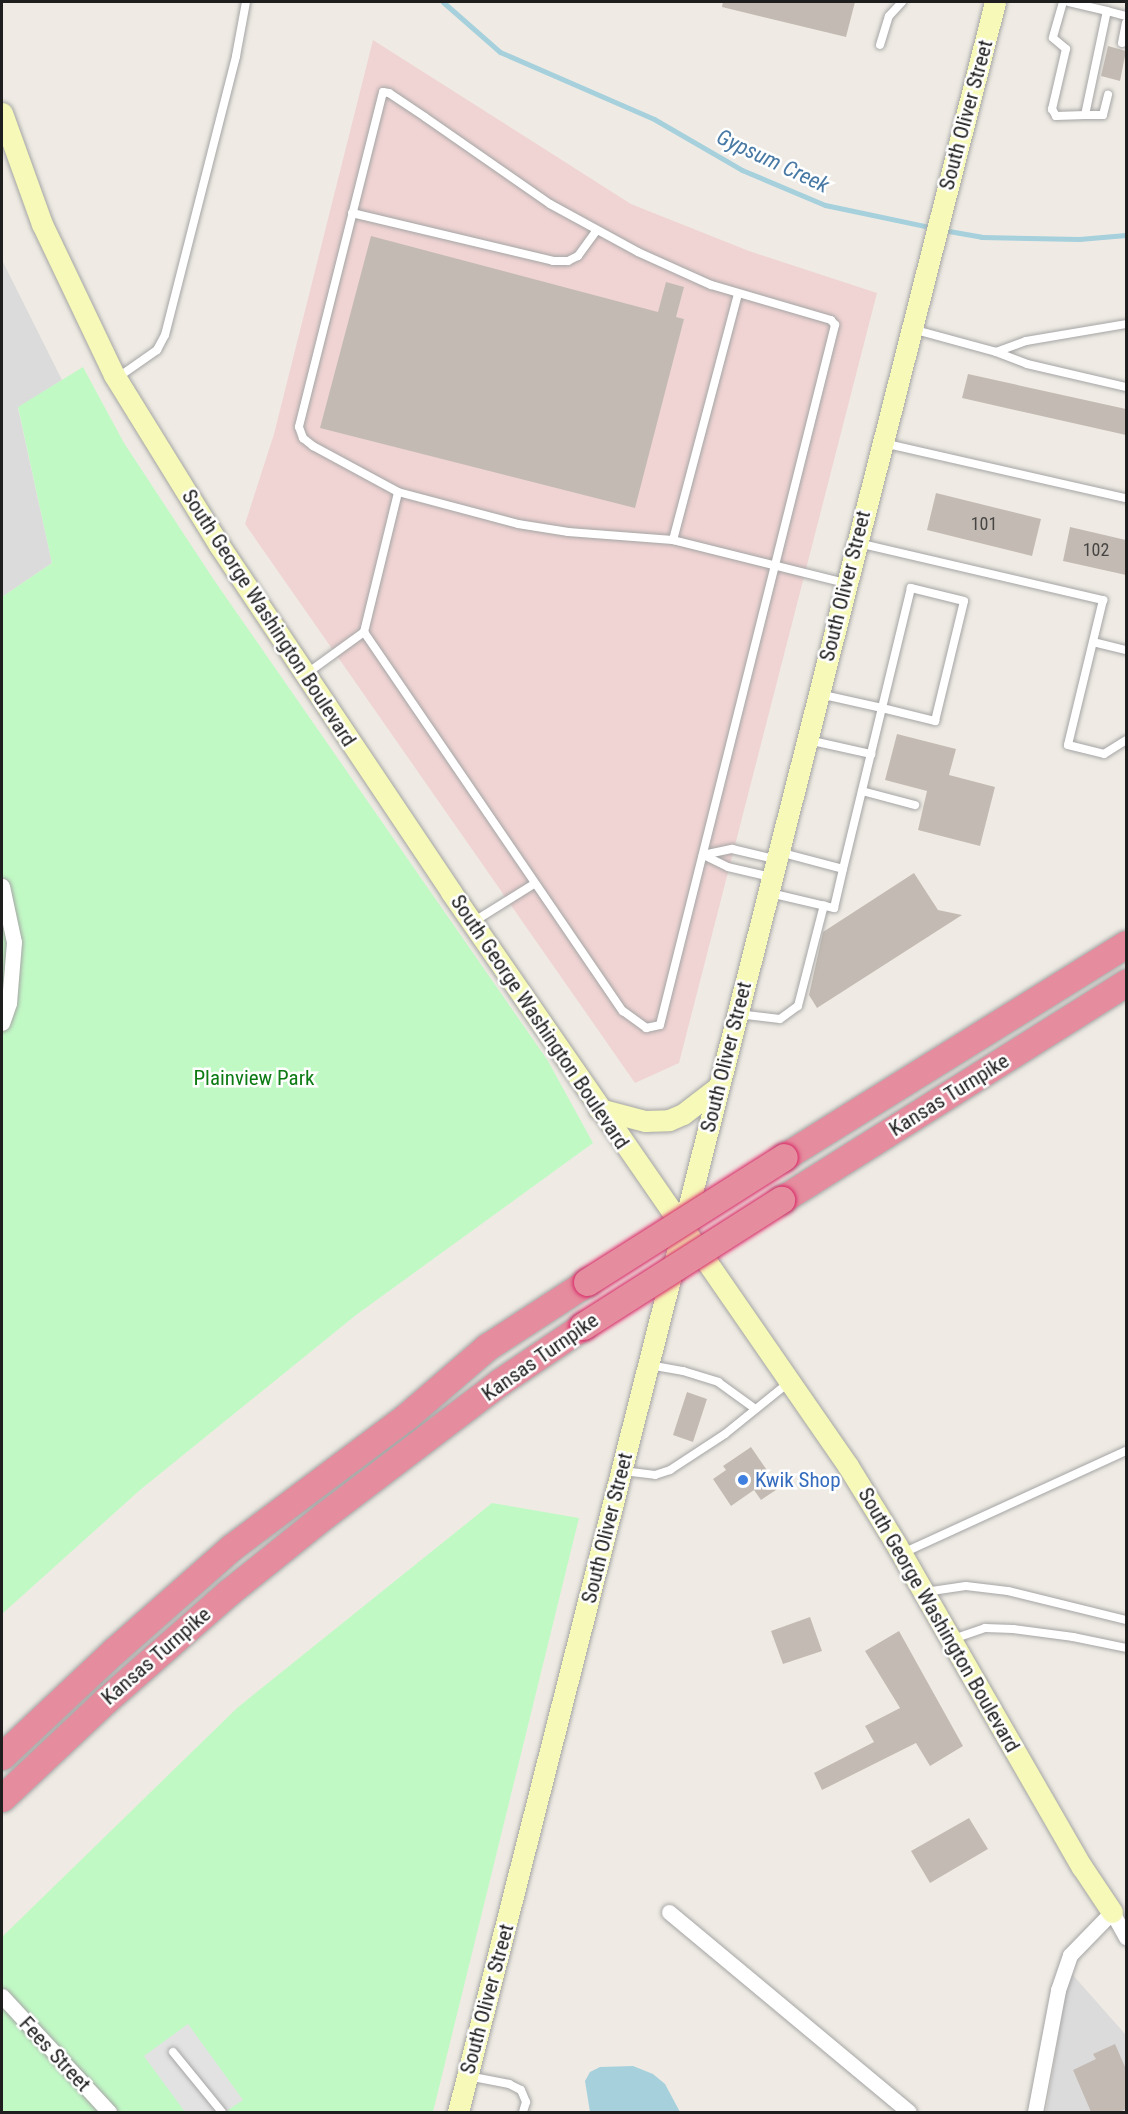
<!DOCTYPE html>
<html>
<head>
<meta charset="utf-8">
<style>
  body { margin:0 }
  #map { position:relative; width:1128px; height:2114px; overflow:hidden; background:#efebe4; font-family:"Roboto Condensed",sans-serif }
  div>[style] { position:absolute }
  [style*='--x'] { left:calc(var(--x)*1px); top:calc(var(--y)*1px); width:calc(var(--w)*1px); rotate:calc(var(--a)*1deg) }
  .residential>* { inset:0; background:#dcdbdb }
  .commercial>* { inset:0; background:#f0d4d3 }
  .park>* { inset:0; background:#c1f9c5 }
  .parking>* { inset:0; background:#e2e2e2 }
  .water>* { inset:0; background:#a5d0dc }
  .stream>* { height:5px; margin:-2.5px; padding:0 2.5px; transform-origin:2.5px; border-radius:2.5px; background:#a5d0dc }
  .building>* { inset:0; background:#c3bbb3 }
  .roads { filter:drop-shadow(0 0 2px #a5a5a5) drop-shadow(0 0 2px #a5a5a5) }
  .lane>* { height:8px; margin:-4px; padding:0 4px; transform-origin:4px; border-radius:4px; background:#fff }
  .street>* { height:15px; margin:-7.5px; padding:0 7.5px; transform-origin:7.5px; border-radius:7.5px; background:#fff }
  .secondary>* { height:21px; margin:-10.5px; padding:0 10.5px; transform-origin:10.5px; border-radius:10.5px; background:#f6f9b8 }
  .highway>* { height:27px; margin:-13.5px; padding:0 13.5px; transform-origin:13.5px; border-radius:13.5px; background:#e58c9e }
  .bridges { filter:drop-shadow(0 0 2px #d82666) drop-shadow(0 0 2px #d82666) }
  .highway-bridge>* { height:27px; margin:-13.5px; padding:0 13.5px; transform-origin:13.5px; border-radius:13.5px; background:#e58c9e }
  .dots>* { width:16px; height:16px; translate:-50% -50%; box-sizing:border-box; border:3px solid #fff; border-radius:50% }
  span { translate:-50% -50%; white-space:nowrap; text-align:center; line-height:1.15; -webkit-text-stroke:5px #fff; paint-order:stroke }
  .number-label { font-size:18px; color:#474543 }
  .number-label span { -webkit-text-stroke-width:0 }
  .street-label { font-size:21px; color:#1e1e1e }
  .park-label { font-size:21px; color:#0d7b14 }
  .shop-label { font-size:21px; color:#366cbe }
  .left { translate:0 -50%; text-align:left }
  .water-label { font-size:22px; color:#4878a4; font-style:italic }
  .frame { position:absolute; inset:0; border:3px solid #1e1e1e; pointer-events:none }
</style>
</head>
<body>
<div id="map">
  <div class="residential">
    <div style="clip-path:polygon(2px 260px,62px 380px,18px 408px,52px 563px,2px 597px)"></div>
    <div style="clip-path:polygon(1072px 1974px,1126px 2035px,1126px 2112px,1046px 2112px,1066px 1991px)"></div>
  </div>
  <div class="commercial">
    <div style="clip-path:polygon(373px 40px,631px 204px,749px 251px,877px 293px,679px 1063px,635px 1083px,245px 524px,274px 434px)"></div>
  </div>
  <div class="park">
    <div style="clip-path:polygon(83px 367px,124px 443px,214px 580px,548px 1061px,593px 1143px,356px 1315px,140px 1490px,2px 1614px,2px 597px,52px 563px,18px 407px)"></div>
    <div style="clip-path:polygon(492px 1503px,579px 1518px,433px 2112px,2px 2112px,2px 1937px,237px 1708px)"></div>
  </div>
  <div class="parking">
    <div style="clip-path:polygon(188px 2024px,243px 2100px,225px 2112px,185px 2112px,144px 2056px)"></div>
  </div>
  <div class="water">
    <div style="clip-path:polygon(633px 2066px,653px 2074px,665px 2084px,680px 2112px,590px 2112px,585px 2081px,590px 2072px,600px 2067px)"></div>
  </div>
  <div class="stream">
    <div style="--x:443;--y:2;--w:76;--a:41.3"></div>
    <div style="--x:500;--y:52;--w:168;--a:23.5"></div>
    <div style="--x:654;--y:119;--w:102;--a:30.1"></div>
    <div style="--x:742;--y:170;--w:90;--a:22.9"></div>
    <div style="--x:825;--y:205;--w:111;--a:11.9"></div>
    <div style="--x:943;--y:230;--w:39;--a:10"></div>
    <div style="--x:981;--y:237;--w:98;--a:1.2"></div>
    <div style="--x:1079;--y:239;--w:47;--a:-4.9"></div>
  </div>
  <div class="building">
    <div style="clip-path:polygon(723px 2px,855px 2px,846px 37px,722px 7px)"></div>
    <div style="clip-path:polygon(1108px 46px,1126px 51px,1120px 81px,1101px 76px)"></div>
    <div style="clip-path:polygon(371px 236px,658px 312px,666px 282px,684px 287px,676px 317px,684px 319px,635px 508px,320px 428px)"></div>
    <div style="clip-path:polygon(968px 374px,1126px 409px,1126px 435px,962px 398px)"></div>
    <div style="clip-path:polygon(936px 493px,1041px 519px,1032px 556px,927px 530px)"></div>
    <div style="clip-path:polygon(1070px 527px,1126px 540px,1126px 575px,1063px 561px)"></div>
    <div style="clip-path:polygon(897px 734px,956px 749px,949px 775px,995px 787px,980px 846px,918px 830px,927px 791px,885px 780px)"></div>
    <div style="clip-path:polygon(914px 873px,938px 910px,962px 915px,817px 1008px,809px 995px,823px 932px)"></div>
    <div style="clip-path:polygon(687px 1392px,707px 1399px,693px 1442px,673px 1435px)"></div>
    <div style="clip-path:polygon(751px 1447px,779px 1488px,761px 1500px,754px 1490px,731px 1506px,713px 1479px,726px 1470px,723px 1466px)"></div>
    <div style="clip-path:polygon(810px 1617px,822px 1651px,783px 1664px,771px 1631px)"></div>
    <div style="clip-path:polygon(899px 1631px,963px 1746px,930px 1766px,916px 1743px,822px 1790px,814px 1773px,874px 1742px,865px 1726px,900px 1708px,865px 1651px)"></div>
    <div style="clip-path:polygon(969px 1818px,988px 1849px,930px 1883px,911px 1851px)"></div>
    <div style="clip-path:polygon(1115px 2044px,1126px 2069px,1126px 2109px,1119px 2112px,1091px 2112px,1073px 2070px,1096px 2059px,1093px 2054px)"></div>
  </div>
  <div class="roads">
    <div class="lane">
      <div style="--x:1063;--y:2;--w:37;--a:106"></div>
      <div style="--x:1053;--y:38;--w:17;--a:40"></div>
      <div style="--x:1066;--y:49;--w:62;--a:103.1"></div>
      <div style="--x:1052;--y:109;--w:8;--a:60"></div>
      <div style="--x:1056;--y:116;--w:29;--a:-2"></div>
      <div style="--x:1085;--y:115;--w:106;--a:-78.1"></div>
      <div style="--x:1107;--y:11;--w:39;--a:-167"></div>
      <div style="--x:1107;--y:11;--w:20;--a:15"></div>
      <div style="--x:1122;--y:43;--w:20;--a:-79"></div>
      <div style="--x:880;--y:45;--w:30;--a:-73"></div>
      <div style="--x:889;--y:16;--w:19;--a:-47"></div>
      <div style="--x:1085;--y:115;--w:18;--a:0"></div>
      <div style="--x:1103;--y:115;--w:21;--a:-76"></div>
      <div style="--x:352;--y:213;--w:207;--a:13.4"></div>
      <div style="--x:553;--y:261;--w:15;--a:0"></div>
      <div style="--x:568;--y:261;--w:11;--a:-27"></div>
      <div style="--x:578;--y:256;--w:32;--a:-54"></div>
      <div style="--x:912;--y:329;--w:87;--a:15.3"></div>
      <div style="--x:996;--y:352;--w:33;--a:21"></div>
      <div style="--x:1027;--y:364;--w:102;--a:13.1"></div>
      <div style="--x:996;--y:352;--w:32;--a:-20"></div>
      <div style="--x:1026;--y:341;--w:101;--a:-9.6"></div>
      <div style="--x:117;--y:378;--w:49;--a:-35"></div>
      <div style="--x:157;--y:350;--w:17;--a:-62"></div>
      <div style="--x:165;--y:335;--w:288;--a:-75.7"></div>
      <div style="--x:236;--y:56;--w:55;--a:-79.5"></div>
      <div style="--x:883;--y:443;--w:249;--a:12.8"></div>
      <div style="--x:673;--y:540;--w:254;--a:-75.2"></div>
      <div style="--x:858;--y:543;--w:252;--a:13.1"></div>
      <div style="--x:1103;--y:600;--w:149;--a:103.6"></div>
      <div style="--x:1068;--y:745;--w:37;--a:14"></div>
      <div style="--x:1104;--y:754;--w:26;--a:-32"></div>
      <div style="--x:364;--y:632;--w:459;--a:55.7"></div>
      <div style="--x:623;--y:1011;--w:29;--a:36"></div>
      <div style="--x:646;--y:1028;--w:14;--a:-12"></div>
      <div style="--x:660;--y:1025;--w:722;--a:-75.96"></div>
      <div style="--x:835;--y:325;--w:6;--a:-129"></div>
      <div style="--x:831;--y:320;--w:125;--a:-163.7"></div>
      <div style="--x:711;--y:285;--w:80;--a:-155.7"></div>
      <div style="--x:638;--y:252;--w:100;--a:-151.4"></div>
      <div style="--x:550;--y:204;--w:152;--a:-145.2"></div>
      <div style="--x:425;--y:117;--w:43;--a:-146.3"></div>
      <div style="--x:389;--y:93;--w:6;--a:-171"></div>
      <div style="--x:383;--y:92;--w:345;--a:104.1"></div>
      <div style="--x:299;--y:427;--w:12;--a:70"></div>
      <div style="--x:303;--y:438;--w:13;--a:39"></div>
      <div style="--x:313;--y:446;--w:97;--a:28.4"></div>
      <div style="--x:1093;--y:642;--w:34;--a:14"></div>
      <div style="--x:306;--y:674;--w:72;--a:-35.9"></div>
      <div style="--x:364;--y:632;--w:144;--a:-76.3"></div>
      <div style="--x:398;--y:492;--w:124;--a:14.9"></div>
      <div style="--x:518;--y:524;--w:51;--a:9.1"></div>
      <div style="--x:568;--y:532;--w:105;--a:4.4"></div>
      <div style="--x:673;--y:540;--w:177;--a:14"></div>
      <div style="--x:808;--y:740;--w:65;--a:12.5"></div>
      <div style="--x:862;--y:791;--w:55;--a:14.8"></div>
      <div style="--x:779;--y:852;--w:66;--a:14.9"></div>
      <div style="--x:843;--y:869;--w:166;--a:-76.4"></div>
      <div style="--x:882;--y:708;--w:55;--a:13.8"></div>
      <div style="--x:935;--y:721;--w:123;--a:-76.4"></div>
      <div style="--x:964;--y:601;--w:55;--a:-166.2"></div>
      <div style="--x:911;--y:588;--w:123;--a:103.6"></div>
      <div style="--x:882;--y:708;--w:65;--a:-167.5"></div>
      <div style="--x:771;--y:877;--w:44;--a:-166.9"></div>
      <div style="--x:728;--y:867;--w:28;--a:-154"></div>
      <div style="--x:703;--y:855;--w:30;--a:-12"></div>
      <div style="--x:732;--y:849;--w:43;--a:13.4"></div>
      <div style="--x:770;--y:893;--w:66;--a:13.2"></div>
      <div style="--x:834;--y:908;--w:40;--a:-77"></div>
      <div style="--x:473;--y:922;--w:72;--a:-31.9"></div>
      <div style="--x:738;--y:1014;--w:42;--a:6.8"></div>
      <div style="--x:780;--y:1019;--w:22;--a:-36"></div>
      <div style="--x:798;--y:1006;--w:104;--a:-75.6"></div>
      <div style="--x:649;--y:1365;--w:35;--a:10"></div>
      <div style="--x:683;--y:1371;--w:37;--a:17"></div>
      <div style="--x:718;--y:1382;--w:44;--a:35.8"></div>
      <div style="--x:623;--y:1471;--w:32;--a:7"></div>
      <div style="--x:655;--y:1475;--w:16;--a:-18"></div>
      <div style="--x:670;--y:1470;--w:66;--a:-33.2"></div>
      <div style="--x:725;--y:1434;--w:81;--a:-39"></div>
      <div style="--x:903;--y:1553;--w:245;--a:-24.6"></div>
      <div style="--x:925;--y:1592;--w:41;--a:-8.3"></div>
      <div style="--x:966;--y:1586;--w:42;--a:6.8"></div>
      <div style="--x:1008;--y:1591;--w:122;--a:13.8"></div>
      <div style="--x:953;--y:1639;--w:34;--a:-19"></div>
      <div style="--x:985;--y:1628;--w:28;--a:2"></div>
      <div style="--x:1013;--y:1629;--w:61;--a:7.6"></div>
      <div style="--x:1073;--y:1637;--w:54;--a:11.7"></div>
      <div style="--x:173;--y:2052;--w:77;--a:50.8"></div>
      <div style="--x:468;--y:2076;--w:42;--a:11"></div>
      <div style="--x:509;--y:2084;--w:13;--a:27"></div>
      <div style="--x:521;--y:2090;--w:13;--a:67"></div>
      <div style="--x:526;--y:2102;--w:10;--a:107"></div>
    </div>
    <div class="street">
      <div style="--x:2;--y:886;--w:57;--a:77.9"></div>
      <div style="--x:14;--y:942;--w:61;--a:94.7"></div>
      <div style="--x:9;--y:1003;--w:21;--a:109"></div>
      <div style="--x:669;--y:1912;--w:312;--a:39.8"></div>
      <div style="--x:1112;--y:1912;--w:29;--a:61"></div>
      <div style="--x:2;--y:1996;--w:158;--a:47.3"></div>
      <div style="--x:1035;--y:2112;--w:124;--a:-79.3"></div>
      <div style="--x:1058;--y:1990;--w:37;--a:-71"></div>
      <div style="--x:1070;--y:1955;--w:60;--a:-45.7"></div>
    </div>
    <div class="secondary">
      <div style="--x:2;--y:113;--w:118;--a:70.2"></div>
      <div style="--x:42;--y:224;--w:167;--a:64.5"></div>
      <div style="--x:114;--y:375;--w:200;--a:58.3"></div>
      <div style="--x:219;--y:545;--w:417;--a:56.2"></div>
      <div style="--x:451;--y:892;--w:698;--a:55.33"></div>
      <div style="--x:848;--y:1466;--w:92;--a:58.4"></div>
      <div style="--x:896;--y:1544;--w:373;--a:60.1"></div>
      <div style="--x:1082;--y:1867;--w:54;--a:56.3"></div>
      <div style="--x:599;--y:1109;--w:48;--a:14.6"></div>
      <div style="--x:645;--y:1121;--w:24;--a:-2"></div>
      <div style="--x:669;--y:1120;--w:15;--a:-23"></div>
      <div style="--x:683;--y:1114;--w:43;--a:-37.4"></div>
      <div style="--x:458;--y:2112;--w:2177;--a:-75.72"></div>
    </div>
    <div class="highway">
      <div style="--x:784;--y:1157;--w:403;--a:-31.9"></div>
      <div style="--x:781;--y:1200;--w:408;--a:-32.2"></div>
      <div style="--x:2;--y:1756;--w:154;--a:-43.2"></div>
      <div style="--x:114;--y:1651;--w:157;--a:-41.4"></div>
      <div style="--x:232;--y:1547;--w:219;--a:-36.8"></div>
      <div style="--x:407;--y:1416;--w:106;--a:-40.8"></div>
      <div style="--x:487;--y:1347;--w:119;--a:-33"></div>
      <div style="--x:2;--y:1798;--w:143;--a:-43.3"></div>
      <div style="--x:106;--y:1700;--w:164;--a:-41.3"></div>
      <div style="--x:229;--y:1592;--w:124;--a:-38.8"></div>
      <div style="--x:326;--y:1514;--w:218;--a:-37.2"></div>
      <div style="--x:500;--y:1382;--w:100;--a:-34"></div>
    </div>
  </div>
  <div class="bridges">
    <div class="highway-bridge">
      <div style="--x:587;--y:1282;--w:233;--a:-32.4"></div>
      <div style="--x:583;--y:1326;--w:235;--a:-32.5"></div>
    </div>
  </div>
  <div class="dots">
    <div style="left:743px;top:1480px;background:#3f7fe0"></div>
  </div>
  <div class="number-label">
    <span style="left:984px;top:524px">101</span>
    <span style="left:1096px;top:550px">102</span>
  </div>
  <div class="street-label">
    <span style="left:966px;top:115px;rotate:-75deg">South Oliver Street</span>
    <span style="left:845px;top:586px;rotate:-76deg">South Oliver Street</span>
    <span style="left:269px;top:618px;rotate:57deg">South George Washington Boulevard</span>
    <span style="left:540px;top:1022px;rotate:56deg">South George Washington Boulevard</span>
    <span style="left:726px;top:1057px;rotate:-76deg">South Oliver Street</span>
    <span style="left:949px;top:1095px;rotate:-32deg">Kansas Turnpike</span>
    <span style="left:540px;top:1357px;rotate:-35deg">Kansas Turnpike</span>
    <span style="left:607px;top:1528px;rotate:-76deg">South Oliver Street</span>
    <span style="left:939px;top:1620px;rotate:60deg">South George Washington Boulevard</span>
    <span style="left:156px;top:1656px;rotate:-41deg">Kansas Turnpike</span>
    <span style="left:487px;top:1999px;rotate:-75deg">South Oliver Street</span>
    <span style="left:55px;top:2054px;rotate:47deg">Fees Street</span>
  </div>
  <div class="park-label">
    <span style="left:254px;top:1078px">Plainview Park</span>
  </div>
  <div class="shop-label">
    <span class="left" style="left:755px;top:1480px">Kwik Shop</span>
  </div>
  <div class="water-label">
    <span style="left:773px;top:161px;rotate:25deg">Gypsum Creek</span>
  </div>
  <div class="frame"></div>
</div>
</body>
</html>
